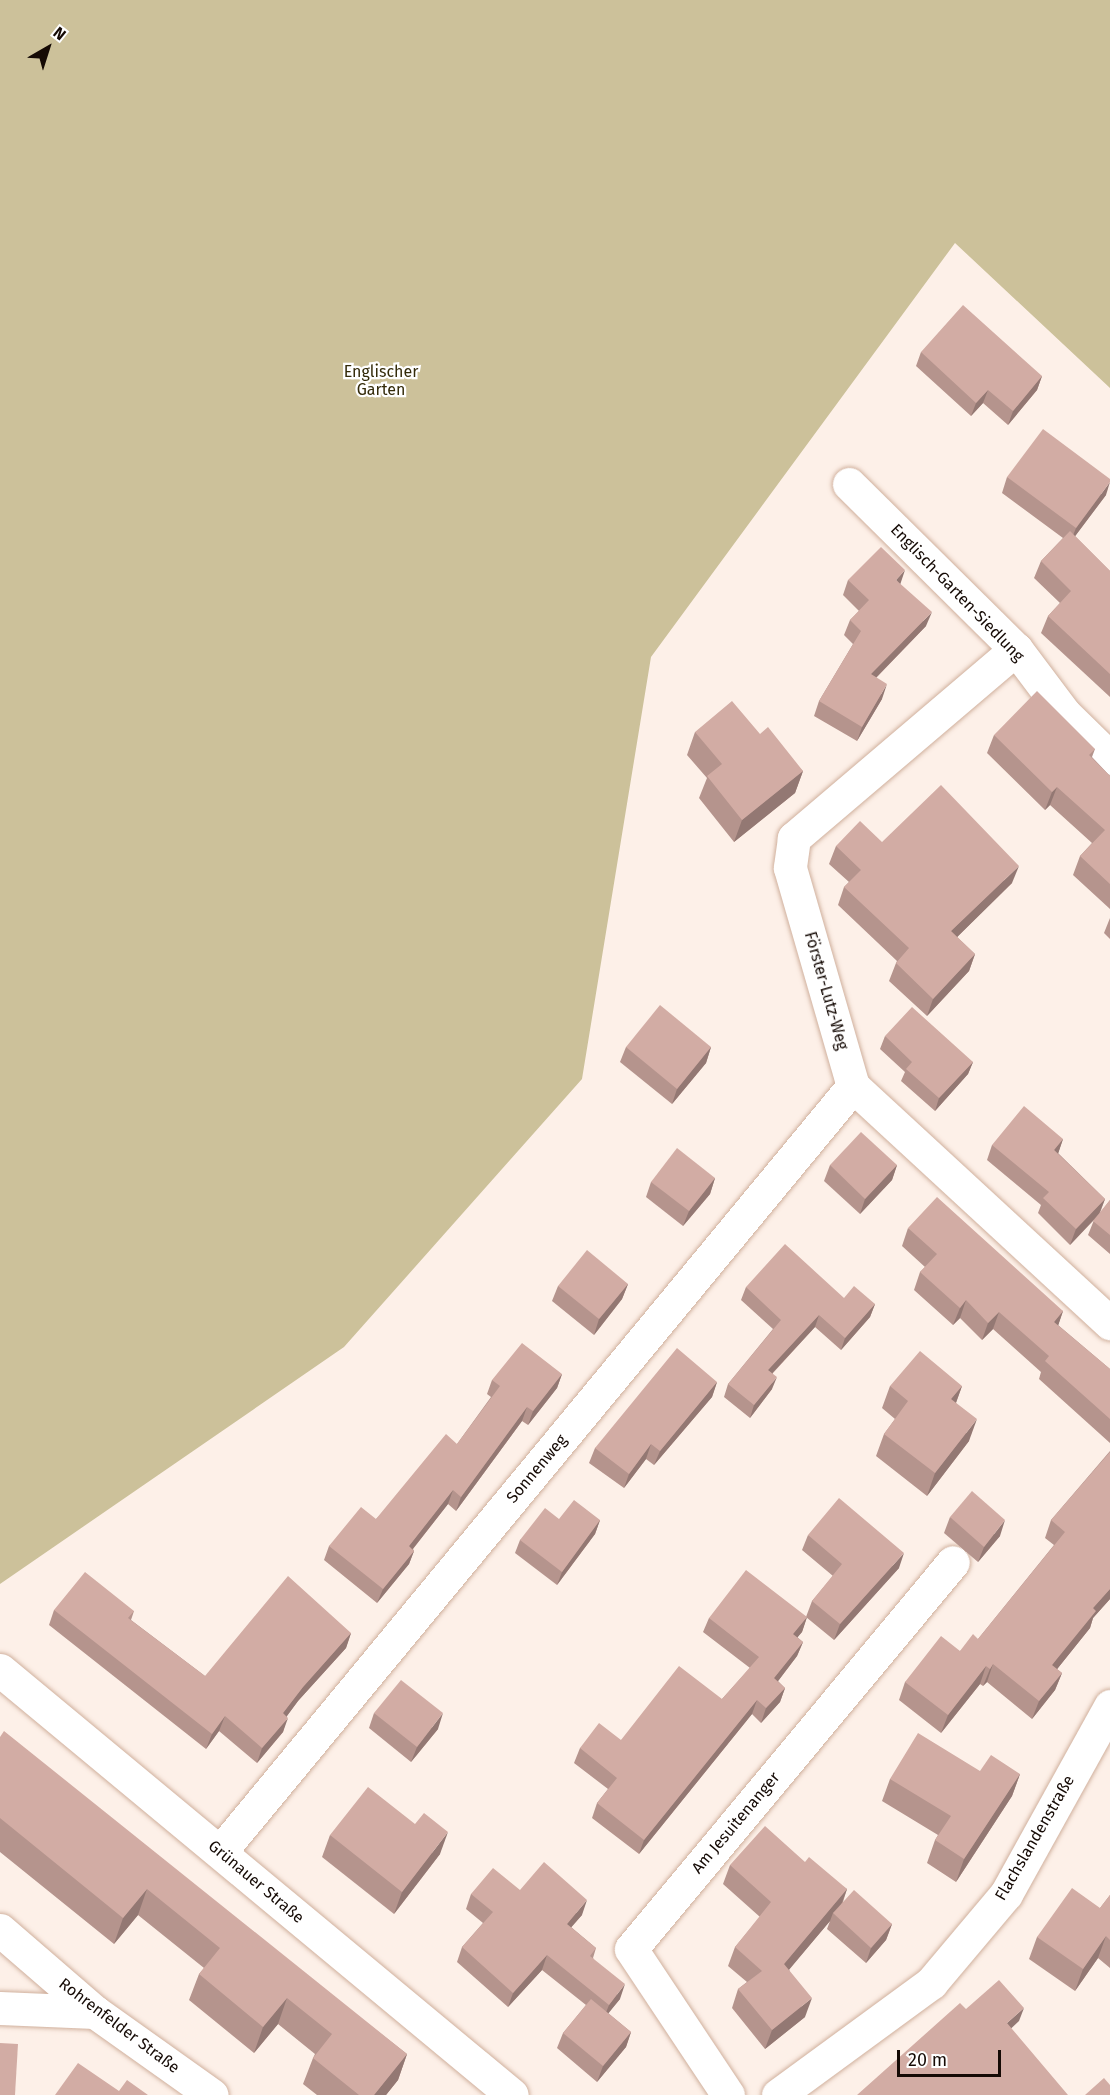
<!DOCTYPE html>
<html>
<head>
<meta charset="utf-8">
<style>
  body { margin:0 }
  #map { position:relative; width:1110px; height:2095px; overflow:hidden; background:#fdf0e8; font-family:"Fira Sans",sans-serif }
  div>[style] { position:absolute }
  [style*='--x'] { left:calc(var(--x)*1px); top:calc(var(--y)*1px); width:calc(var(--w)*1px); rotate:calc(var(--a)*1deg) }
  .forest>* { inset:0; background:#ccc19a }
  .roads { filter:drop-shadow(0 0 2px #d0b09d) drop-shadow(0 0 2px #d0b09d) }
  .minor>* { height:33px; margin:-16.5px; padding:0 16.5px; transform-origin:16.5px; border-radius:16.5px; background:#fff }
  .wall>* { inset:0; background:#b5948d }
  .shaded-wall>* { inset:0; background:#937873 }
  .building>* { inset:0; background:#d2aca4 }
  span { translate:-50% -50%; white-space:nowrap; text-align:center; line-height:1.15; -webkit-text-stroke:4.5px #fff; paint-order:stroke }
  .park-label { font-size:16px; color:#332a09 }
  .street-label { font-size:16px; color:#150a05 }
  .north { position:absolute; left:18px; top:18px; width:60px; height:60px; -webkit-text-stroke:4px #fff; paint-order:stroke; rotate:39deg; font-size:16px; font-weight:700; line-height:24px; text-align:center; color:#150a05 }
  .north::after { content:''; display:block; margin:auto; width:21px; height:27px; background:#150a05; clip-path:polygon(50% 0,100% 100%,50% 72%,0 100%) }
  .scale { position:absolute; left:897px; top:2050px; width:104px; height:27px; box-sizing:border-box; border:3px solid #150a05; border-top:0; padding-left:8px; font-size:18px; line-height:21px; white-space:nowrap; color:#150a05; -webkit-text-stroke:4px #fff; paint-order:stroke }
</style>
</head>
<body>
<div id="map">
  <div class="forest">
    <div style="clip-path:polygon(0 0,1110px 0,1110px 388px,955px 243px,651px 657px,582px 1079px,344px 1347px,0 1584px)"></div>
  </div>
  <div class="roads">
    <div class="minor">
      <div style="--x:849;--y:484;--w:235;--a:44.7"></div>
      <div style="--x:1016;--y:649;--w:80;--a:53.1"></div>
      <div style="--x:1064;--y:713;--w:64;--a:44.4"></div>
      <div style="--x:1016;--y:649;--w:292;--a:139.6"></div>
      <div style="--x:794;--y:838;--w:30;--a:98"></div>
      <div style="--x:790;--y:868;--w:227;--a:73.9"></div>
      <div style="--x:853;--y:1086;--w:350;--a:42.7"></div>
      <div style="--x:0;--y:1670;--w:665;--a:39.7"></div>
      <div style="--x:220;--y:1852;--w:994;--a:-50.43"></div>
      <div style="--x:0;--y:1930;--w:125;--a:40.8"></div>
      <div style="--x:95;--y:2012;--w:143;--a:35.4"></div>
      <div style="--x:0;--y:2008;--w:95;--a:2.4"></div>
      <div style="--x:728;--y:2095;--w:175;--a:-123.6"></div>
      <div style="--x:631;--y:1949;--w:503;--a:-50.24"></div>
      <div style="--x:778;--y:2095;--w:190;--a:-36.2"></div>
      <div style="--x:931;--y:1983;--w:116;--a:-49.9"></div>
      <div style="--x:1006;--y:1894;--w:215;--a:-61"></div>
    </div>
  </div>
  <div class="wall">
    <div style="clip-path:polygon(921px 352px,1042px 376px,1037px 390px,1008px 425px,983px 403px,971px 416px,916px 366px)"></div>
    <div style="clip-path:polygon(1007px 477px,1106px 495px,1075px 536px,1110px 571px,1110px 697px,1041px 633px,1048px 616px,1060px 603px,1034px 578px,1041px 561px,1063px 538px,1002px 493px)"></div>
    <div style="clip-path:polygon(848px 580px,900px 584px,926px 626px,876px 678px,882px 699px,857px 741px,814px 716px,819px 701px,853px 644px,844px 635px,850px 620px,859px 611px,843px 595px)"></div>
    <div style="clip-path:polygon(695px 732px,760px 734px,803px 771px,795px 793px,734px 842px,699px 798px,707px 778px,687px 755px)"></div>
    <div style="clip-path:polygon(994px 735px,1095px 749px,1092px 757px,1110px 776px,1110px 909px,1073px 875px,1080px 856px,1092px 843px,1050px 805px,1045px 810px,987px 753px)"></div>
    <div style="clip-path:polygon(882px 842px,1012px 883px,957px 937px,975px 954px,969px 971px,927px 1016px,889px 981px,896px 963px,897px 961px,838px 905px,844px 887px,849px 882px,829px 864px,836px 846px)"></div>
    <div style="clip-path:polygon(1110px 918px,1110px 939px,1104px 933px)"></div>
    <div style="clip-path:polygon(885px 1036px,973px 1062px,968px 1074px,935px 1111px,901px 1081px,905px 1072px,880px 1049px)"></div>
    <div style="clip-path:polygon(626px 1047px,711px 1047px,706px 1063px,672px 1104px,620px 1062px)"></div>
    <div style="clip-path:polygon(1063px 1139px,1058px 1153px,1105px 1199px,1100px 1213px,1110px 1200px,1110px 1254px,1088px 1235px,1094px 1220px,1070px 1245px,1038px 1213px,1041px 1205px,987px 1160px,992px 1145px)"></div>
    <div style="clip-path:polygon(830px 1165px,897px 1165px,892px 1180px,860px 1214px,824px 1181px)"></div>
    <div style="clip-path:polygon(715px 1178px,710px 1194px,683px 1226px,646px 1197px,651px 1182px)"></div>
    <div style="clip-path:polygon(908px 1228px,1063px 1311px,1058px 1325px,1110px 1369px,1110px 1443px,1039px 1379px,1041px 1372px,993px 1329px,982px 1340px,960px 1318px,953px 1325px,914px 1290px,920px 1272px,925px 1267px,902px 1246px)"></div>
    <div style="clip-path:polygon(628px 1284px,622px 1299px,594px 1335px,552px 1301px,558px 1286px)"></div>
    <div style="clip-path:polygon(746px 1287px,844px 1298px,875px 1304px,870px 1317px,841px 1350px,815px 1327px,773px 1373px,772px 1389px,750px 1418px,724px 1397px,728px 1384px,773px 1329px,741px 1300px)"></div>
    <div style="clip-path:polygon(562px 1374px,557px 1388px,528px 1425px,522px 1421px,456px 1511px,448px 1504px,413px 1549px,414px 1551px,409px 1564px,377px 1603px,324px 1560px,329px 1546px,376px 1519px,457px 1444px,491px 1397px,487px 1394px,492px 1380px)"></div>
    <div style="clip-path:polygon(717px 1382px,712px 1397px,654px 1465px,646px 1459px,624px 1488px,589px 1463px,595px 1448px)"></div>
    <div style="clip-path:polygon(890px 1386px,962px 1386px,956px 1403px,969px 1441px,927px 1496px,876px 1456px,884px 1434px,895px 1419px,882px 1408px)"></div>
    <div style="clip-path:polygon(1110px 1451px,1110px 1599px,1093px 1618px,1090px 1628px,1057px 1669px,1062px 1673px,1055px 1690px,1032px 1719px,987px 1682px,983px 1686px,980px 1684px,941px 1733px,899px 1700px,905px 1682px,960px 1651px,978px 1639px,1054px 1545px,1045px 1538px,1051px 1520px)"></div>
    <div style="clip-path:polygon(950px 1517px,1000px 1536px,978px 1562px,944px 1533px)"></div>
    <div style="clip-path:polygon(559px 1519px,600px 1520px,595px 1534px,557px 1585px,515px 1553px,520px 1540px)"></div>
    <div style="clip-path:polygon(808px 1535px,899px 1568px,834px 1640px,806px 1617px,812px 1601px,833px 1576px,802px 1550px)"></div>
    <div style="clip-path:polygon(54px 1610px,134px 1611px,131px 1620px,205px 1676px,351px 1633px,346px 1648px,298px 1701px,287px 1716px,283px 1732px,257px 1763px,219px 1731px,206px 1749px,49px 1625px)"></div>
    <div style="clip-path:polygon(807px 1617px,802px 1632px,797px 1637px,803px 1642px,797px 1656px,778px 1681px,785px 1688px,780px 1702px,761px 1723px,752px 1714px,639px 1854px,592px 1818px,597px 1803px,608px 1789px,574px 1763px,580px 1748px,621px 1740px,722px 1699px,750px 1668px,703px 1632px,709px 1618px)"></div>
    <div style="clip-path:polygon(374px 1713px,438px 1729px,411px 1762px,369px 1728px)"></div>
    <div style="clip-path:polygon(0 1737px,407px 2054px,398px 2080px,386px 2095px,317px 2095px,303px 2084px,313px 2058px,315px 2054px,278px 2024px,254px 2053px,189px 2000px,199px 1974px,204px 1968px,138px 1915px,114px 1944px,0 1852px)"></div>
    <div style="clip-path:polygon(980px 1771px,1020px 1774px,1012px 1796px,956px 1882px,927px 1863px,935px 1840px,938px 1835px,882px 1801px,890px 1779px)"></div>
    <div style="clip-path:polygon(330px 1835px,440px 1854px,394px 1914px,322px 1857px)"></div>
    <div style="clip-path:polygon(805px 1862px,847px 1889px,843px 1902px,892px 1924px,886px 1940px,866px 1963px,827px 1929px,830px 1921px,789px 1969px,805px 2017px,765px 2049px,732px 2008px,738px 1989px,747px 1982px,728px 1966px,735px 1947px,760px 1917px,723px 1884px,730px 1865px)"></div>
    <div style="clip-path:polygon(520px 1890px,582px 1915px,571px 1927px,596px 1948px,593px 1958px,620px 1999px,608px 2013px,631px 2032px,626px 2047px,597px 2082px,557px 2048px,563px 2033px,586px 2005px,542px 1970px,508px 2007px,457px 1962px,462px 1947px,483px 1923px,466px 1909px,471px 1894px)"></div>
    <div style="clip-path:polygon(1110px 1895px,1110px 1968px,1098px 1958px,1075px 1991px,1029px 1959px,1037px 1937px,1100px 1908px)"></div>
  </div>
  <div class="shaded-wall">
    <div style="clip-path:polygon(1042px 376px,1037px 390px,1008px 425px,1013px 411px)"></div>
    <div style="clip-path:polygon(988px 390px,983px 403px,971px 416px,976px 403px)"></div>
    <div style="clip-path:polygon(1110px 482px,1106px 495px,1070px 543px,1076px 528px)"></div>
    <div style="clip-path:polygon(905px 570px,900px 585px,896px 580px)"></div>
    <div style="clip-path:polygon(932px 612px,926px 626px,865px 689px,871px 674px)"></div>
    <div style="clip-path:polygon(887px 684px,882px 699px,857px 741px,862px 727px)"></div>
    <div style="clip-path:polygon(803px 771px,795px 793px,734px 842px,742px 820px)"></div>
    <div style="clip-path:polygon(1057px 787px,1050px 805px,1045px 810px,1052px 792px)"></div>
    <div style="clip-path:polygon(1019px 866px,1012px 883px,945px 949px,951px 931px)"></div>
    <div style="clip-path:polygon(975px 954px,969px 971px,927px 1016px,933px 999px)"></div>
    <div style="clip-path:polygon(711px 1047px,706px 1063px,672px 1104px,677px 1089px)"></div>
    <div style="clip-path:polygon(973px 1062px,968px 1074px,935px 1111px,939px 1098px)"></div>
    <div style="clip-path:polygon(1063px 1139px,1058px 1154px,1054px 1150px)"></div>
    <div style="clip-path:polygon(897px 1165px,892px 1180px,860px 1214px,865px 1199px)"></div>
    <div style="clip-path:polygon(715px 1178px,710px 1194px,683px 1226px,689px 1211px)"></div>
    <div style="clip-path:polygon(1105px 1199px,1099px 1214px,1070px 1245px,1076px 1229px)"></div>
    <div style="clip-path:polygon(628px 1284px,622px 1299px,594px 1335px,599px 1319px)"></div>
    <div style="clip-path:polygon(966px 1300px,960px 1318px,953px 1325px,960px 1308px)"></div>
    <div style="clip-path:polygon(875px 1304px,870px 1317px,841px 1350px,845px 1338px)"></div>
    <div style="clip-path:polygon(1063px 1311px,1057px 1329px,1054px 1322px)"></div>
    <div style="clip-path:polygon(999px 1312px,993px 1329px,982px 1340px,988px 1323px)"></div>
    <div style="clip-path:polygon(819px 1315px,815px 1327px,764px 1382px,768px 1370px)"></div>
    <div style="clip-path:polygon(562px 1374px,557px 1388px,528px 1425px,533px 1411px)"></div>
    <div style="clip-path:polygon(777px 1377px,772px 1389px,750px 1418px,754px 1405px)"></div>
    <div style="clip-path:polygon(717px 1382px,712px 1397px,654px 1465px,660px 1451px)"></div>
    <div style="clip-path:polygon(962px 1386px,954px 1408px,951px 1399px)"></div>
    <div style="clip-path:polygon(527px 1407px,522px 1421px,456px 1511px,461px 1497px)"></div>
    <div style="clip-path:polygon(977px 1419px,969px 1441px,927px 1496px,935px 1473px)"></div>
    <div style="clip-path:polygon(651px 1444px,646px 1459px,624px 1488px,629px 1474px)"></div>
    <div style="clip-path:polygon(453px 1490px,448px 1504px,404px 1560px,409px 1546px)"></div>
    <div style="clip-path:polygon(600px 1520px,595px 1534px,557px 1585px,562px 1572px)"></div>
    <div style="clip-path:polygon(1005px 1520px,1000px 1536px,978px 1562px,984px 1547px)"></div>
    <div style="clip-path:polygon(414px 1551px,409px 1564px,377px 1603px,383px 1589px)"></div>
    <div style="clip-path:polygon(904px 1553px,899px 1568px,834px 1640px,840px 1624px)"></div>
    <div style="clip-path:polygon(1110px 1589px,1110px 1599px,1093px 1618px,1090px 1628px,1046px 1683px,1052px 1665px,1093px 1608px)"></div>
    <div style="clip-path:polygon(807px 1617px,802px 1632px,788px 1649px,793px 1634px)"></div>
    <div style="clip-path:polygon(351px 1633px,346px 1648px,298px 1701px,278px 1728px,283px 1713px,303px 1687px)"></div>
    <div style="clip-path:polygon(803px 1642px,797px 1656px,769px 1693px,774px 1678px)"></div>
    <div style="clip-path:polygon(993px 1664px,987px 1682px,983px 1686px,990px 1669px)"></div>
    <div style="clip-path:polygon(986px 1666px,980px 1684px,941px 1733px,948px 1715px)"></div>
    <div style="clip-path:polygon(1062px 1673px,1055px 1690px,1032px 1719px,1039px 1701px)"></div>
    <div style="clip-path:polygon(785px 1688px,780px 1702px,761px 1723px,766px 1708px)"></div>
    <div style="clip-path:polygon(757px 1700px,752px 1714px,639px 1854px,644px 1840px)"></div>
    <div style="clip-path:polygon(443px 1713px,438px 1729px,411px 1762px,417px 1747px)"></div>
    <div style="clip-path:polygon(225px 1716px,219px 1731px,206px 1749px,212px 1734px)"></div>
    <div style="clip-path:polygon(288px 1718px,283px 1732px,257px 1763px,262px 1748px)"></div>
    <div style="clip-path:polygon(1020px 1774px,1012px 1796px,956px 1882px,964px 1859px)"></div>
    <div style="clip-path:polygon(448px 1832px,440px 1854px,394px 1914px,402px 1892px)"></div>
    <div style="clip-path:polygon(147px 1889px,138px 1915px,114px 1944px,123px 1918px)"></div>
    <div style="clip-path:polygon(847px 1889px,840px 1908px,833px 1913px,830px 1921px,778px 1983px,784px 1964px)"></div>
    <div style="clip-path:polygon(587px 1900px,582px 1915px,562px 1938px,567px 1924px)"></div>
    <div style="clip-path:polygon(892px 1924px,886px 1940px,866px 1963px,871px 1948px)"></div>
    <div style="clip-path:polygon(1106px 1936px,1098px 1958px,1075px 1991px,1083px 1969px)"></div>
    <div style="clip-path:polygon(547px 1955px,542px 1970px,508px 2007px,513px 1993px)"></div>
    <div style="clip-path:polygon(625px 1984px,620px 1999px,603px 2020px,609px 2005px)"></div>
    <div style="clip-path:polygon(287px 1998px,278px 2024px,254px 2053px,263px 2027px)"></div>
    <div style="clip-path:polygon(812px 1998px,805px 2017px,765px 2049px,772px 2030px)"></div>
    <div style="clip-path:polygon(1024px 2008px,1019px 2021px,1002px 2037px,1007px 2023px)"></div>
    <div style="clip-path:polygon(631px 2032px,626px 2047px,597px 2082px,603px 2066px)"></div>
    <div style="clip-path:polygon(407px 2054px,398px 2080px,386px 2095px,374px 2095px)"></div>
  </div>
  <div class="building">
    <div style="clip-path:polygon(963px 305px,1042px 376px,1013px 411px,988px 390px,976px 403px,921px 352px)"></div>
    <div style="clip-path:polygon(1043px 429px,1110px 479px,1110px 482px,1076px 528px,1007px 477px)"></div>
    <div style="clip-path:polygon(1070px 531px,1110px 571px,1110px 674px,1048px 616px,1071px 591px,1041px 561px)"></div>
    <div style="clip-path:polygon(881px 547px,905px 570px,896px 580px,932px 612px,871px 674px,887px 684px,862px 727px,819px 701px,861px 631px,850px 620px,869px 600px,848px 580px)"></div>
    <div style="clip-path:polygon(1037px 691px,1095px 749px,1089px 755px,1110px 776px,1110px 884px,1080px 856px,1105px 830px,1057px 787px,1052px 792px,994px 735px)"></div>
    <div style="clip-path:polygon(732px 701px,760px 734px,768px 727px,803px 771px,742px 820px,707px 776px,722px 764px,695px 732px)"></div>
    <div style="clip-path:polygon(941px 785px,1019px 866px,951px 931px,975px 954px,933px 999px,896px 963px,909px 948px,844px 887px,861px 870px,836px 846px,860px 821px,882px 842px)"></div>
    <div style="clip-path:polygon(660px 1005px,711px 1047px,677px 1089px,626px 1047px)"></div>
    <div style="clip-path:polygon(912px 1007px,973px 1062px,939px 1098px,906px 1069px,912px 1062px,885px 1036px)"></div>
    <div style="clip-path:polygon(1024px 1106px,1063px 1139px,1054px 1150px,1105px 1199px,1076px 1229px,1043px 1198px,1049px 1192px,992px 1145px)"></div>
    <div style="clip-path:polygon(861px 1132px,897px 1165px,865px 1199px,830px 1165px)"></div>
    <div style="clip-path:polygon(677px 1148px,715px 1178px,689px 1211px,651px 1182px)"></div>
    <div style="clip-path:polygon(937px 1197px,1063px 1311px,1054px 1322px,1110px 1369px,1110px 1419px,1045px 1361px,1049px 1356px,999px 1312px,988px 1323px,966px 1300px,960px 1308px,920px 1272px,937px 1254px,908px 1228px)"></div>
    <div style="clip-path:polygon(1110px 1200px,1110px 1235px,1093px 1221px)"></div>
    <div style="clip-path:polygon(785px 1244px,844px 1298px,854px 1286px,875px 1304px,845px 1338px,819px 1315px,768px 1370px,777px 1377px,754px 1405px,728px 1384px,781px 1320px,746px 1287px)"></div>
    <div style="clip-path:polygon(587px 1250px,628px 1284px,599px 1319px,558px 1286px)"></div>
    <div style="clip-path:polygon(522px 1343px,562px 1374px,533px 1411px,527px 1407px,461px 1497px,453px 1490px,409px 1546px,414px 1551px,383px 1589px,329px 1546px,361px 1507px,376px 1519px,446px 1434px,457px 1444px,500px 1386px,492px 1380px)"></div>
    <div style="clip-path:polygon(677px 1348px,717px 1382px,660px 1451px,651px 1444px,629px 1474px,595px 1448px)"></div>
    <div style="clip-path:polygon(920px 1351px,962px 1386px,951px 1399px,977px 1419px,935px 1473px,884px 1434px,908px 1401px,890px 1386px)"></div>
    <div style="clip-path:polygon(1110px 1452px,1110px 1589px,1093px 1608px,1096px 1611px,1052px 1665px,1062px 1673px,1039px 1701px,993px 1664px,990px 1669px,986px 1666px,948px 1715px,905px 1682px,941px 1636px,960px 1651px,973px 1634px,978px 1639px,1065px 1532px,1051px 1520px)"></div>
    <div style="clip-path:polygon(972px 1491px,1005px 1520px,984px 1547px,950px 1517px)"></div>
    <div style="clip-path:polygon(839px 1498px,904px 1553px,840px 1624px,812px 1601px,842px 1564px,808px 1535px)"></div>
    <div style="clip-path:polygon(574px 1500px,600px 1520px,562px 1572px,520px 1540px,545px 1508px,559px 1519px)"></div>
    <div style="clip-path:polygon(746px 1570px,807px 1617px,793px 1634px,803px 1642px,774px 1678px,785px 1688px,766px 1708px,757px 1700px,644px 1840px,597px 1803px,617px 1778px,580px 1748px,599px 1723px,621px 1740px,679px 1666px,722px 1699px,759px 1657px,709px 1618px)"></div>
    <div style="clip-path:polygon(85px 1572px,134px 1611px,128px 1618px,205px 1676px,288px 1576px,351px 1633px,303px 1687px,283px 1713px,288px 1718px,262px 1748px,225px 1716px,212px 1734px,54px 1610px)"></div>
    <div style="clip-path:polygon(401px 1680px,443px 1713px,417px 1747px,374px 1713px)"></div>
    <div style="clip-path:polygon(4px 1731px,407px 2054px,374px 2095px,359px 2095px,313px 2058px,332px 2034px,287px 1998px,263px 2027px,199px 1974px,220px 1948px,147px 1889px,123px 1918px,0 1818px,0 1737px)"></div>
    <div style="clip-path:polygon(918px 1733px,980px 1771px,991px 1755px,1020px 1774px,964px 1859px,935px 1840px,951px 1816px,890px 1779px)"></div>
    <div style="clip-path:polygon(368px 1787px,415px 1824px,424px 1813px,448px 1832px,402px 1892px,330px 1835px)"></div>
    <div style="clip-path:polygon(765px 1826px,805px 1862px,809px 1857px,847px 1889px,784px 1964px,812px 1998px,772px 2030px,738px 1989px,762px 1971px,735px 1947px,771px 1902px,730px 1865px)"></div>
    <div style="clip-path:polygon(544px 1862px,587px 1900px,567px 1924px,596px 1948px,590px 1956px,625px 1984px,609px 2005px,547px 1955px,513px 1993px,462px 1947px,493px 1912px,471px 1894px,493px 1868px,520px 1890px)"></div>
    <div style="clip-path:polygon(1072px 1888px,1100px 1908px,1110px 1895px,1110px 1940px,1106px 1936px,1083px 1969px,1037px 1937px)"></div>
    <div style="clip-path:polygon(854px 1890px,892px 1924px,871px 1948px,833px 1913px)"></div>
    <div style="clip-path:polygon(999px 1980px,1024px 2008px,1007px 2023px,1068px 2095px,857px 2095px,960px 2003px,966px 2009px)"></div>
    <div style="clip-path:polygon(591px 1999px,631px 2032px,603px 2066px,563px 2033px)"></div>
    <div style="clip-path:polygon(0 2043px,18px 2044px,15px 2095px,0 2095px)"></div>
    <div style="clip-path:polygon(78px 2063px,119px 2091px,127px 2080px,148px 2095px,55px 2095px)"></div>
    <div style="clip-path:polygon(1104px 2078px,1110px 2085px,1110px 2095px,1085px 2095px)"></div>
  </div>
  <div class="park-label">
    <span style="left:381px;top:381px">Englischer<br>Garten</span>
  </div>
  <div class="street-label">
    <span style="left:957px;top:593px;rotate:46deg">Englisch-Garten-Siedlung</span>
    <span style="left:826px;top:991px;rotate:74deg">Förster-Lutz-Weg</span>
    <span style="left:537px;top:1469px;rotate:-50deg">Sonnenweg</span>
    <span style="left:736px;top:1823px;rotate:-50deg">Am Jesuitenanger</span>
    <span style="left:1035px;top:1838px;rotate:-60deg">Flachslandenstraße</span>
    <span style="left:256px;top:1882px;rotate:40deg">Grünauer Straße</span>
    <span style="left:119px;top:2026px;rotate:37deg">Rohrenfelder Straße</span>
  </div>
  <div class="north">N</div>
  <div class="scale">20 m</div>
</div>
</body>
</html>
